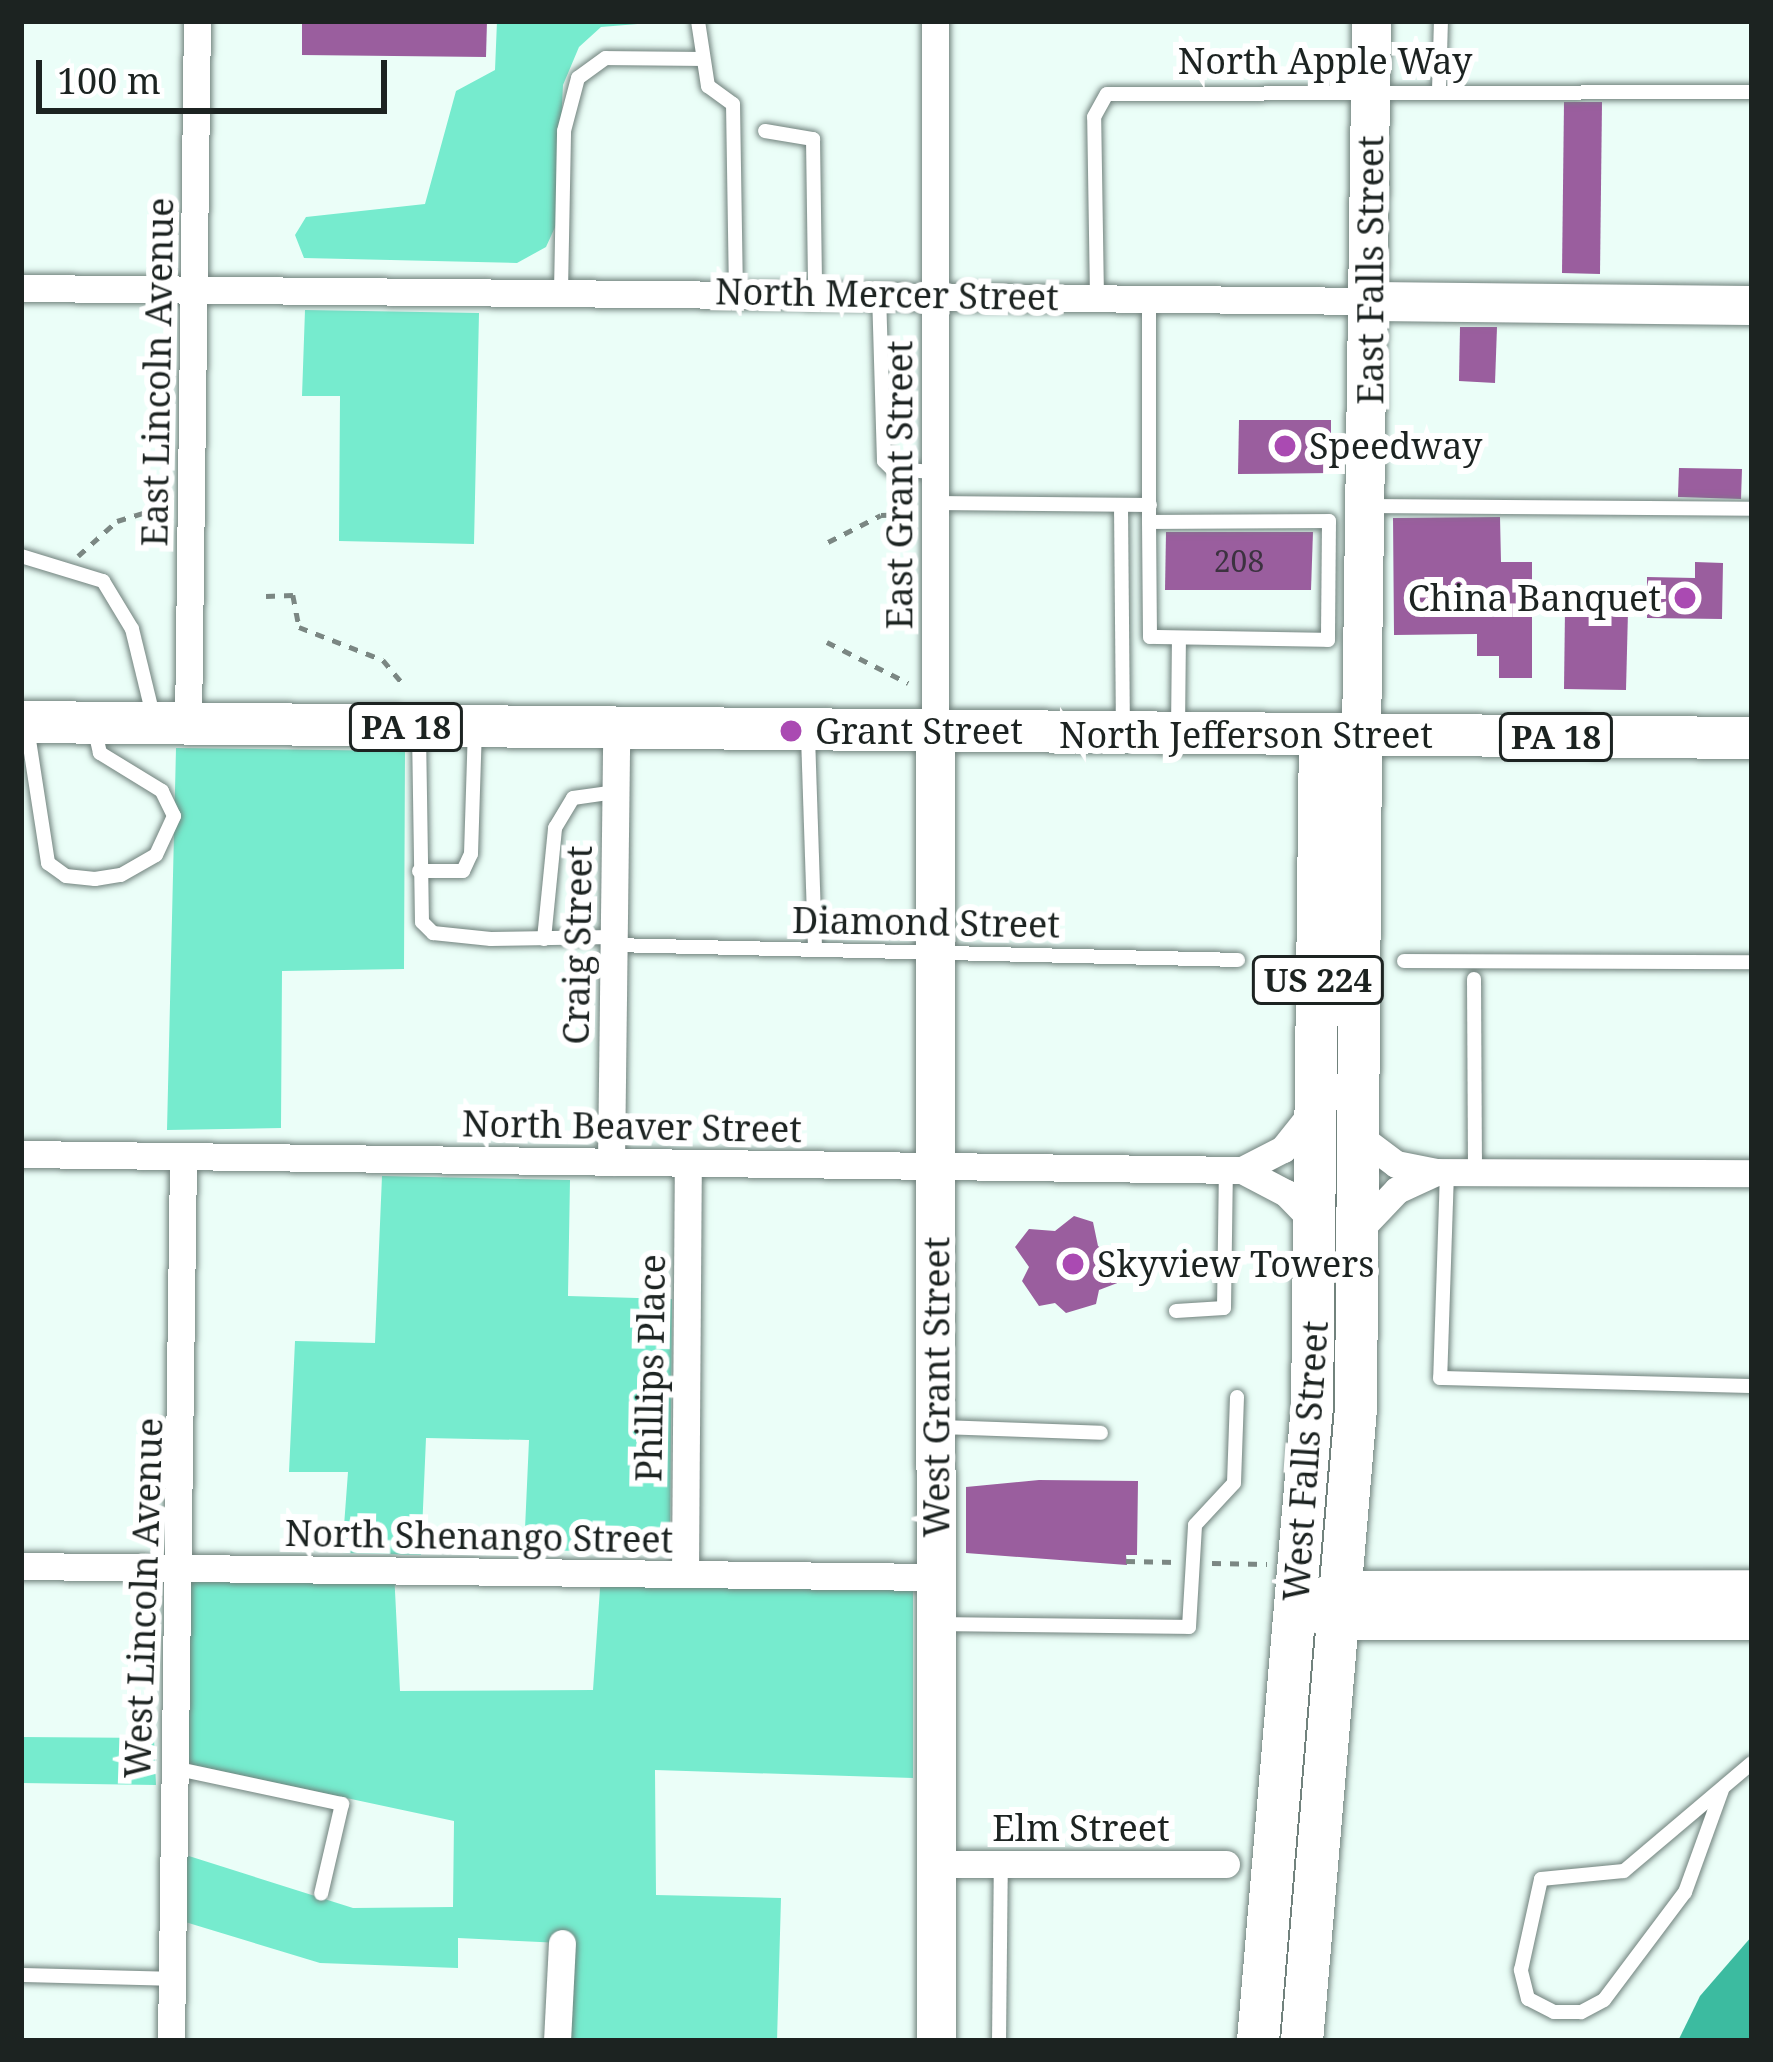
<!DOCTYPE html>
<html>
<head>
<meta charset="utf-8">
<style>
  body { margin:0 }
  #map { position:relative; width:1773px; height:2062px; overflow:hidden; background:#ebfef8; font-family:"Noto Serif",serif }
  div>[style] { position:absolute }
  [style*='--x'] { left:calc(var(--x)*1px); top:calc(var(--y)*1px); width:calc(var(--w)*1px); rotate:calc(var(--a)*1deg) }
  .green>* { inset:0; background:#76ebce }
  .water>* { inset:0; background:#3cbba0 }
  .building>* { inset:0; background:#9a5e9e }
  .path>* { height:4.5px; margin-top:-2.25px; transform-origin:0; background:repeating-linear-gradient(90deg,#7b8783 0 9px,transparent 0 18px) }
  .roads { filter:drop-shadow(0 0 3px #70817c) drop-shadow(0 0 3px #70817c) }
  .lane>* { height:14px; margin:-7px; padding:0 7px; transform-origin:7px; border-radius:7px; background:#fff }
  .street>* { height:27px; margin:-13.5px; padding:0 13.5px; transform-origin:13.5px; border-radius:13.5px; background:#fff }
  .secondary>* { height:39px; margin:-19.5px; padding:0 19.5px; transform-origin:19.5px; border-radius:19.5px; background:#fff }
  .primary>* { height:42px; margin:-21px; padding:0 21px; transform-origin:21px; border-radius:21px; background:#fff }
  .dots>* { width:33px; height:33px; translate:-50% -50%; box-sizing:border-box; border:6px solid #fff; border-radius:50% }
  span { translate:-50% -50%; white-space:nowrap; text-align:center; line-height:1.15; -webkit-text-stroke:12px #fff; paint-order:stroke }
  .number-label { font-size:30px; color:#3c3240 }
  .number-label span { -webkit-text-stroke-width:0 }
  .shield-label span { padding:3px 9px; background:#fff; border:3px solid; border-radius:9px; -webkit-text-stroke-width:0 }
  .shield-label { font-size:33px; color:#1c2321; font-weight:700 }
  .street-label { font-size:36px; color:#1c2321 }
  .poi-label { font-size:36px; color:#1c2321 }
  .left { translate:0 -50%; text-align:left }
  .right { translate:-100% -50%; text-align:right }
  .frame { position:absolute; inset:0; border:24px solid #1c2321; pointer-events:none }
  .scale { position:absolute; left:36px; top:60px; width:351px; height:54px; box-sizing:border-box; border:6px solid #1c2321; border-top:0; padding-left:15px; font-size:36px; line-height:42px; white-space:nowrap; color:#1c2321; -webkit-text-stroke:9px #fff; paint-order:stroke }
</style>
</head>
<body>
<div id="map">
  <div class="green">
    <div style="clip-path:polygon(497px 21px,674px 21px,601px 27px,579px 47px,563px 85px,556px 225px,546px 247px,517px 263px,304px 258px,295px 235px,306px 217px,425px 204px,456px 91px,495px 70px)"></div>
    <div style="clip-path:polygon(305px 310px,479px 313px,474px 544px,339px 541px,340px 396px,302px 396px)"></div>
    <div style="clip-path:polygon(176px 748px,405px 751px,404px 969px,282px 971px,281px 1128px,167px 1130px)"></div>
    <div style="clip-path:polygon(382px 1176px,570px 1180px,568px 1296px,672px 1299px,670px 1550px,524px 1551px,529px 1440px,426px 1438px,421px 1555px,342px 1553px,348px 1472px,289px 1472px,295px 1341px,375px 1343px)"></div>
    <div style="clip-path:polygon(181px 1567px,394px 1571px,400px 1691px,593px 1690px,601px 1574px,913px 1576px,913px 1778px,655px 1770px,656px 1895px,781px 1898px,777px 2041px,557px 2041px,561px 1943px,458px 1938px,458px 1968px,320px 1963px,172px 1918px,173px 1851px,353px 1908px,453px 1907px,454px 1821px,174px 1761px)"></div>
    <div style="clip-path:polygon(21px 1737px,154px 1738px,156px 1785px,21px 1783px)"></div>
  </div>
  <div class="water">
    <div style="clip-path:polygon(1752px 1936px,1752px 2041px,1678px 2041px,1700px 1996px)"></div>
  </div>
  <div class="building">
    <div style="clip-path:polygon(302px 21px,487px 21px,486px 57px,302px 55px)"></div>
    <div style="clip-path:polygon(1564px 102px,1602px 102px,1600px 274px,1562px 273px)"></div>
    <div style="clip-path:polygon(1460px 327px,1497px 327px,1495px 383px,1459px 381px)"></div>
    <div style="clip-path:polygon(1239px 420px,1331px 420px,1331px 473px,1238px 474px)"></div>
    <div style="clip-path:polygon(1679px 468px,1742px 469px,1741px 499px,1678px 497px)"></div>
    <div style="clip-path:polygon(1500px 517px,1501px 562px,1532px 562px,1532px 678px,1499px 678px,1499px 656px,1477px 656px,1477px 634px,1394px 635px,1393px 518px)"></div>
    <div style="clip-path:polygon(1166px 532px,1313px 532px,1311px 590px,1165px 590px)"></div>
    <div style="clip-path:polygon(1695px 562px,1723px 563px,1722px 619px,1647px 618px,1647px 577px,1695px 578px)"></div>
    <div style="clip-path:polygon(1565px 610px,1628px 611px,1626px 690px,1564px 689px)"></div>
    <div style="clip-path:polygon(1074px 1216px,1093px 1222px,1098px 1246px,1119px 1261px,1120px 1282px,1099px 1290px,1096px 1304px,1066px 1313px,1055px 1303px,1039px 1306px,1022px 1281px,1029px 1267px,1015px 1247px,1029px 1229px,1055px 1231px)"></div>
    <div style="clip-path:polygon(1039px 1480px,1138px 1481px,1137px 1555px,1126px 1555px,1127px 1565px,966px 1553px,966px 1487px)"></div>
  </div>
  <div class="path">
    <div style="--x:828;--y:542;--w:59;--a:-27"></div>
    <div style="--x:881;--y:515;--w:30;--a:-2"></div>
    <div style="--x:78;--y:556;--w:52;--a:-41.9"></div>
    <div style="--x:117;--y:521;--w:41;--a:-17.1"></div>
    <div style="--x:266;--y:596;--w:27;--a:-2"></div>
    <div style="--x:293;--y:595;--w:33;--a:79"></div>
    <div style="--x:299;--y:627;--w:90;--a:21.4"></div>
    <div style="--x:383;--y:660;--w:33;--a:50"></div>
    <div style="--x:827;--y:642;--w:91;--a:26.8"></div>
    <div style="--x:1126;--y:1561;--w:51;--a:1.1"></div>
    <div style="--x:1212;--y:1563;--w:55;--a:1"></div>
  </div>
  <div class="roads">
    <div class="lane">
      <div style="--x:698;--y:21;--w:66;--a:81.3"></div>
      <div style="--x:708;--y:86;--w:31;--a:36"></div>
      <div style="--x:733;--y:104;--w:185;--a:89.1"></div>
      <div style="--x:1439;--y:91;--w:70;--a:-88.4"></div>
      <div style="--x:765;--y:131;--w:49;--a:9.5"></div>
      <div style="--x:813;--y:139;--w:152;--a:89.2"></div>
      <div style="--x:561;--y:291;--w:160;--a:-88.9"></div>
      <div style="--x:564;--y:131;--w:55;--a:-75.2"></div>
      <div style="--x:578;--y:78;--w:34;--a:-36"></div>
      <div style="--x:606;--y:58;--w:92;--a:0.6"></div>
      <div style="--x:879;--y:293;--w:168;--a:88.3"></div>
      <div style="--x:884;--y:461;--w:11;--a:45"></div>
      <div style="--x:892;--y:469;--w:42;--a:4.1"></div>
      <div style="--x:1097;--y:298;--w:181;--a:-90.9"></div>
      <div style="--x:1094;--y:117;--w:26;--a:-61"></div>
      <div style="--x:1107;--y:94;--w:645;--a:-0.18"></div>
      <div style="--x:1149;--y:299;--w:223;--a:90"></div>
      <div style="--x:934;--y:503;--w:216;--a:0.5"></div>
      <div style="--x:1121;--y:505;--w:222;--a:89.5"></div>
      <div style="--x:1368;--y:506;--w:384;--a:0.4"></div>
      <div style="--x:1329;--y:521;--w:119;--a:90.5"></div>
      <div style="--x:1328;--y:640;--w:178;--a:-179"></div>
      <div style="--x:1150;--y:637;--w:115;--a:-90.5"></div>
      <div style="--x:1149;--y:522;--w:180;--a:-0.3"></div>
      <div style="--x:21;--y:556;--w:86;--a:17"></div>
      <div style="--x:103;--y:581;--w:56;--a:58.9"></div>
      <div style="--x:132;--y:629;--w:93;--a:76.3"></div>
      <div style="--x:27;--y:727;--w:138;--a:81.2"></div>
      <div style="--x:48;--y:863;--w:22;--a:36"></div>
      <div style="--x:66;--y:876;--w:29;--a:6"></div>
      <div style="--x:95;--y:879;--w:26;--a:-9"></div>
      <div style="--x:121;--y:875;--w:40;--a:-29.7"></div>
      <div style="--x:156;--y:855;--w:43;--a:-65.2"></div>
      <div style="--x:174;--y:816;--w:28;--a:-116"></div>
      <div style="--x:162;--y:791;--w:73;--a:-148.5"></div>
      <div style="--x:100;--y:753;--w:28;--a:-103"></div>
      <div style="--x:1178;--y:729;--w:91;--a:-89.4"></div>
      <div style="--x:419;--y:732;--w:190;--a:89.1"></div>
      <div style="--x:422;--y:922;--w:16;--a:45"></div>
      <div style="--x:433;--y:933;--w:58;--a:5.9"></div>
      <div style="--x:491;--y:939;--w:122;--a:-0.9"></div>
      <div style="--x:808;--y:736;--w:214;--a:88.1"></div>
      <div style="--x:419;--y:871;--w:44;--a:0"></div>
      <div style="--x:463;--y:871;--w:19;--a:-65"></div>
      <div style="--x:471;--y:854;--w:125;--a:-88.2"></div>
      <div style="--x:544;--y:939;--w:112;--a:-84.3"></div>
      <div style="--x:555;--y:828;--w:35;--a:-59"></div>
      <div style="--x:573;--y:798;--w:42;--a:-8.1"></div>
      <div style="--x:613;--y:945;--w:625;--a:1.37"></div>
      <div style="--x:1404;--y:961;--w:348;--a:0.2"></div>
      <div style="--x:1474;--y:979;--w:193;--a:89.7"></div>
      <div style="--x:1447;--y:1172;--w:206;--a:91.9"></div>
      <div style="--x:1440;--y:1378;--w:312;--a:1.5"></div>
      <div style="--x:1176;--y:1311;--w:48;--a:-3.6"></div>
      <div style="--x:1224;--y:1308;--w:138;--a:-89.2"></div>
      <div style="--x:941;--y:1427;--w:160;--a:2.1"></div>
      <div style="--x:941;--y:1624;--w:248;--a:0.7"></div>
      <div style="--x:1189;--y:1627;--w:102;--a:-86.6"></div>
      <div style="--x:1195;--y:1525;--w:57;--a:-47.1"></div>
      <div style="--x:1234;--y:1483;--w:86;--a:-88"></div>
      <div style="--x:174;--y:1768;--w:172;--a:12.1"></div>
      <div style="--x:342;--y:1804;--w:92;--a:103.1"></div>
      <div style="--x:1722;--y:1790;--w:109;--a:109.9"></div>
      <div style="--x:1685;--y:1892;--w:135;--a:126.9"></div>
      <div style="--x:1604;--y:2000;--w:26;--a:152"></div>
      <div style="--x:1581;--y:2012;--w:27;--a:180"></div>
      <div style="--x:1554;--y:2012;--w:29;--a:-153"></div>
      <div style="--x:1528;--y:1999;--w:30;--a:-104"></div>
      <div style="--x:1521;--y:1970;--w:93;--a:-77.6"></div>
      <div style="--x:1541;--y:1879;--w:83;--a:-5.5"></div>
      <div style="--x:1624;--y:1871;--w:167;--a:-40.2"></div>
      <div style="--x:21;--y:1975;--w:150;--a:1.5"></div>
      <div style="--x:999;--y:2041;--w:177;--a:-89.4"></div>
    </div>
    <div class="street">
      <div style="--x:935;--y:21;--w:712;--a:90"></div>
      <div style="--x:21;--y:288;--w:1348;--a:0.55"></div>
      <div style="--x:188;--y:724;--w:703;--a:-89.27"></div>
      <div style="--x:1360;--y:1137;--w:45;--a:36.9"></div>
      <div style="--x:1396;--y:1164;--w:41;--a:11.3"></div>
      <div style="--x:1436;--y:1172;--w:316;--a:0.2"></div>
      <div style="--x:21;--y:1154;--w:1221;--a:0.75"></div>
      <div style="--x:1242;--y:1170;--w:46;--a:-27.1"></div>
      <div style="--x:1283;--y:1149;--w:50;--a:-51.5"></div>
      <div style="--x:611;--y:1162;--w:433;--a:-89.3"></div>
      <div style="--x:1242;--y:1170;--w:50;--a:27.6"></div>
      <div style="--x:1286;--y:1193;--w:43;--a:45.9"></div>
      <div style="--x:1359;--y:1230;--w:55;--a:-46.5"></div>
      <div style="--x:1397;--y:1190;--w:43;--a:-24.8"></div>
      <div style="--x:21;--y:1566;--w:915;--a:0.69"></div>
      <div style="--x:685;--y:1574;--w:411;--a:-89.6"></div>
      <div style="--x:936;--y:1864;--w:290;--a:0"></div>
      <div style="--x:171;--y:2041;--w:885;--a:-89.22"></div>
      <div style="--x:557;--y:2041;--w:98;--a:-87.1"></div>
    </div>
    <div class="secondary">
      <div style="--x:1369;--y:301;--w:383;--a:0.6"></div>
      <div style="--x:935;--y:733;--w:1308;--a:89.96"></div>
      <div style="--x:1361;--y:735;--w:714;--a:-89.2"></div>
      <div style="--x:1309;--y:1601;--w:34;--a:-19"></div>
      <div style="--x:1341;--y:1590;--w:411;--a:-0.1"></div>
      <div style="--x:1312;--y:1611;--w:28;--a:19"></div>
      <div style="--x:1338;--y:1620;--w:414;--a:0"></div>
    </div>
    <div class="primary">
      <div style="--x:21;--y:722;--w:1731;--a:0.53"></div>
      <div style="--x:1258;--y:2041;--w:637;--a:-85.14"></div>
      <div style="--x:1312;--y:1406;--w:671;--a:-89.32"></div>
      <div style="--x:1302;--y:2041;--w:634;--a:-85.12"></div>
      <div style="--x:1356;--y:1409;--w:674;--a:-89.57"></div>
    </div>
  </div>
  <div class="dots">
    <div style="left:1285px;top:446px;background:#aa4ab2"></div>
    <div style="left:1685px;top:598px;background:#aa4ab2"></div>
    <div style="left:791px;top:731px;background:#aa4ab2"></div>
    <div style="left:1073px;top:1264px;background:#aa4ab2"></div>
  </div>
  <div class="number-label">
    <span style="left:1239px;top:561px">208</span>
  </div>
  <div class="shield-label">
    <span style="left:406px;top:727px">PA 18</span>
    <span style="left:1556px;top:737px">PA 18</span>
    <span style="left:1318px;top:980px">US 224</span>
  </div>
  <div class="street-label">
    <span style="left:1325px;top:61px">North Apple Way</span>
    <span style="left:1370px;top:270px;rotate:-90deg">East Falls Street</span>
    <span style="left:887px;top:294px;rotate:1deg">North Mercer Street</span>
    <span style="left:157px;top:372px;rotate:-89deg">East Lincoln Avenue</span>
    <span style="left:899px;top:485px;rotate:-90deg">East Grant Street</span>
    <span style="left:1246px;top:735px">North Jefferson Street</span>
    <span style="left:926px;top:922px;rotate:1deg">Diamond Street</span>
    <span style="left:577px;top:945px;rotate:-89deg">Craig Street</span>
    <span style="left:632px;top:1126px;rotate:1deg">North Beaver Street</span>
    <span style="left:650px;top:1368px;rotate:-89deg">Phillips Place</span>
    <span style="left:936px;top:1387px;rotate:-90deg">West Grant Street</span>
    <span style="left:1305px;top:1461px;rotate:-86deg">West Falls Street</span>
    <span style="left:479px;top:1536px;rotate:1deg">North Shenango Street</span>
    <span style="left:143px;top:1598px;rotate:-88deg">West Lincoln Avenue</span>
    <span style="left:1081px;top:1828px">Elm Street</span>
  </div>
  <div class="poi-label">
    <span class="left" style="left:1309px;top:446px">Speedway</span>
    <span class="right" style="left:1661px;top:598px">China Banquet</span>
    <span class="left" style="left:815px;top:731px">Grant Street</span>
    <span class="left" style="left:1097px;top:1264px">Skyview Towers</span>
  </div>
  <div class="frame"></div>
  <div class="scale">100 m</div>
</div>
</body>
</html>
